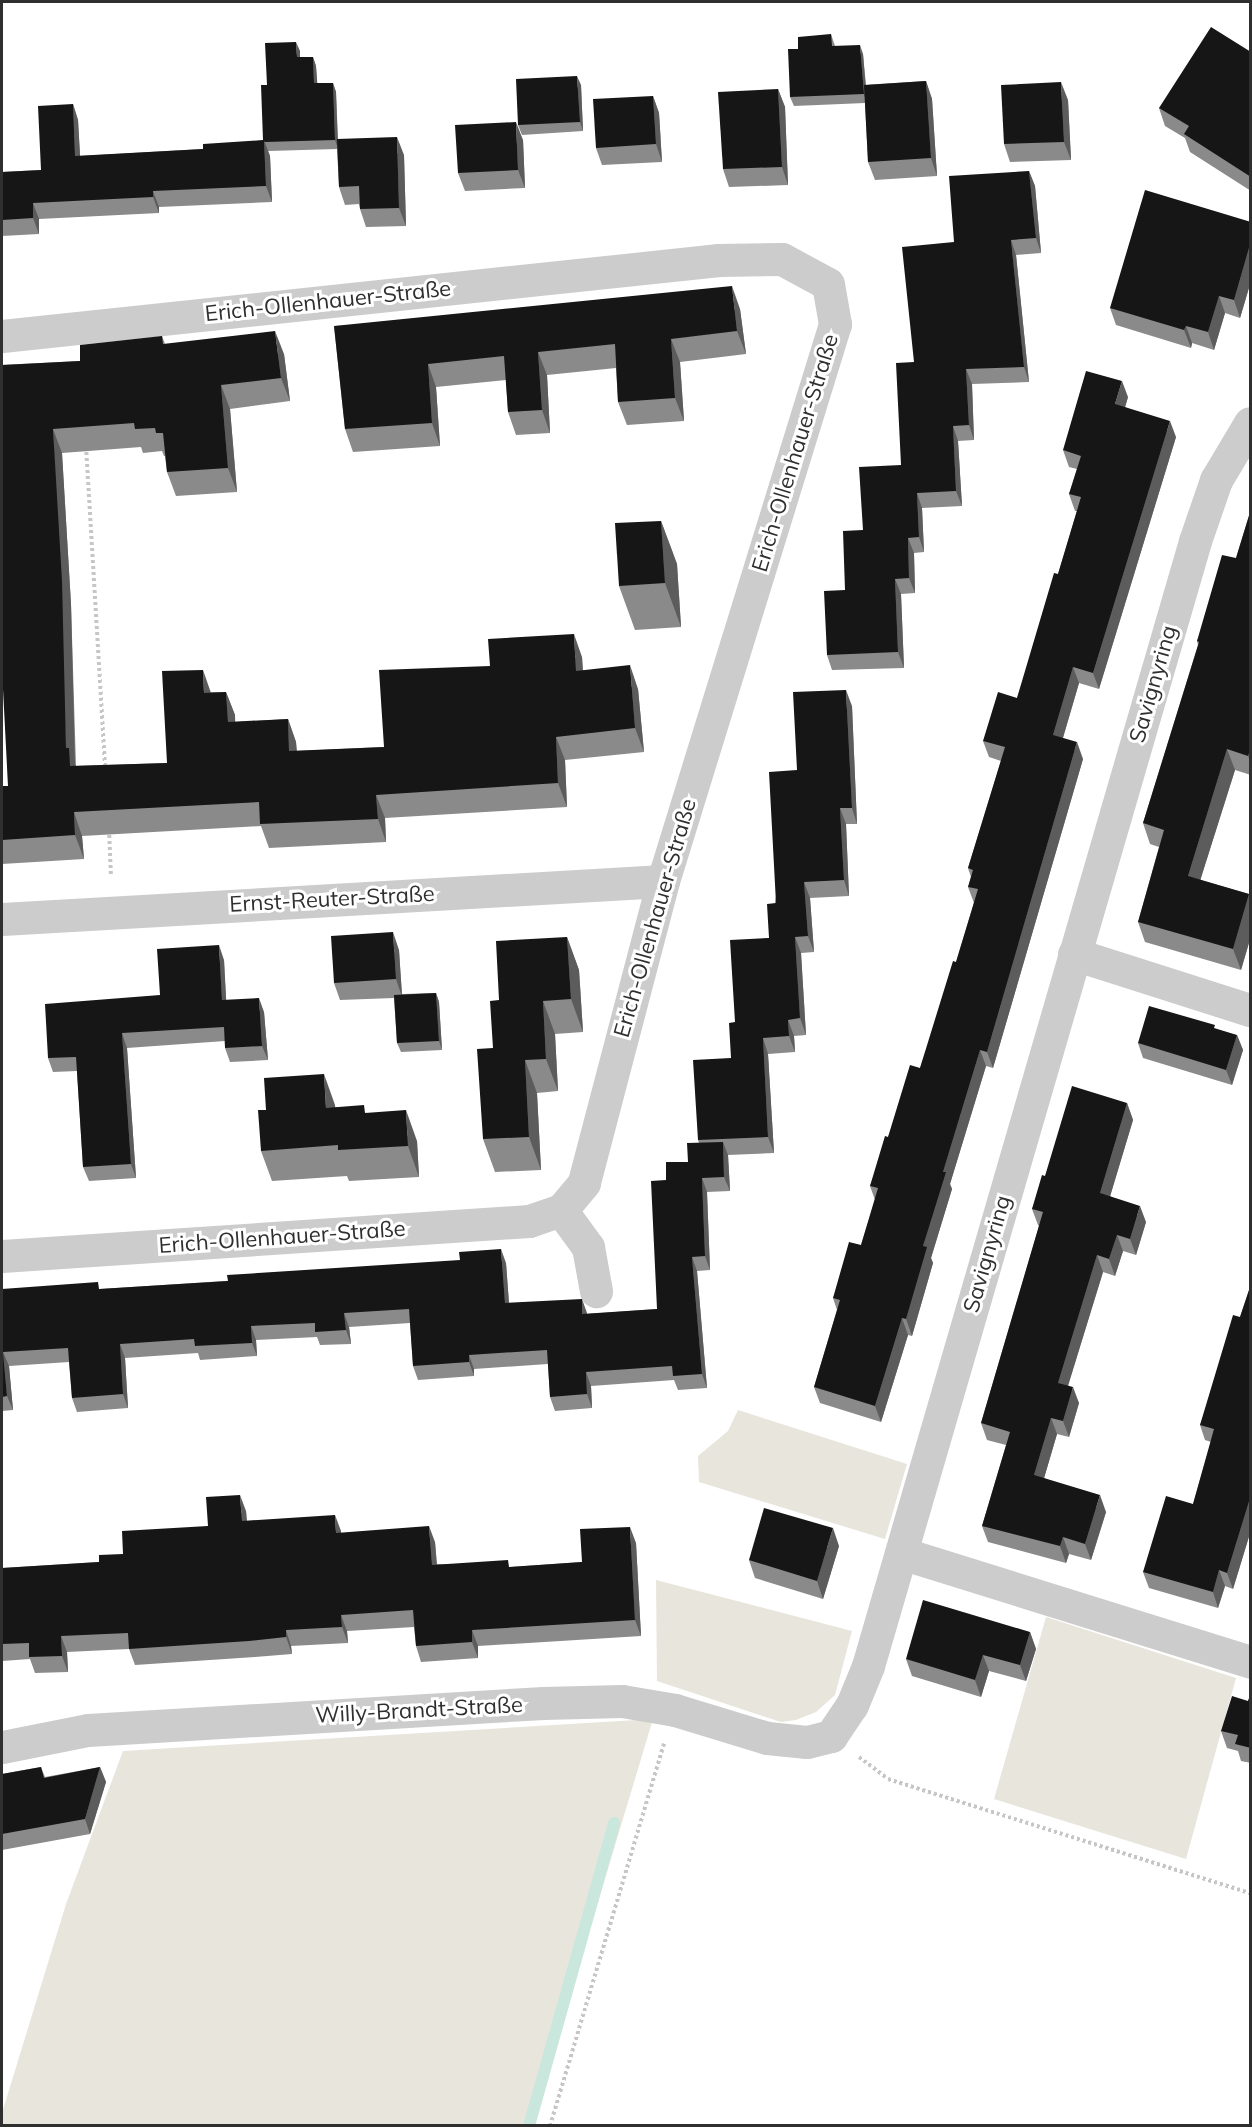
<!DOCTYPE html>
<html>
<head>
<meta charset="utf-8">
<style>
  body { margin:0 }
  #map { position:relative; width:1252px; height:2127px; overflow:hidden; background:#fff; font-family:Mulish,sans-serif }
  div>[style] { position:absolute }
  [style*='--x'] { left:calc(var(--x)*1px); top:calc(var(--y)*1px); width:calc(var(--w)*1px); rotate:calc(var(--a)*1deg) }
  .green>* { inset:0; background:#e8e5dc }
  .stream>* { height:12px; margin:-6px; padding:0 6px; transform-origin:6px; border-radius:6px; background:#cae7de }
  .path>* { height:4px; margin-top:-2px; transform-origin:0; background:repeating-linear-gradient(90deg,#c6c6c6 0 3px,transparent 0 6px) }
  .street>* { height:33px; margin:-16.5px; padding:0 16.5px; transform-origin:16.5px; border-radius:16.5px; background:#ccc }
  .wall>* { inset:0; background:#8a8a8a }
  .shaded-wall>* { inset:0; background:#5c5c5c }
  .building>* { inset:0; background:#161616 }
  span { translate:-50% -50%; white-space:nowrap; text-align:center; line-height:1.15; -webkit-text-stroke:6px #fff; paint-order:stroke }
  .street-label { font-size:22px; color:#2f2f2f }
  .frame { position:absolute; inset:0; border:3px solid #2f2f2f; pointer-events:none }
</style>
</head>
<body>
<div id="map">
  <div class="green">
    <div style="clip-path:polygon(738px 1410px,907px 1464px,885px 1539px,699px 1482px,698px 1456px,728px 1431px)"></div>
    <div style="clip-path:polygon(656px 1580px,852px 1631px,835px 1695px,816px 1712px,796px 1720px,781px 1722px,657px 1681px)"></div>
    <div style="clip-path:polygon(1046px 1617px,1236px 1678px,1186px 1859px,994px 1799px)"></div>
    <div style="clip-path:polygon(653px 1719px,531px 2125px,2px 2126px,2px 2113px,66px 1904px,123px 1751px)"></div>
  </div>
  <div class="stream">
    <div style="--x:529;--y:2126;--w:315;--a:-74.3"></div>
  </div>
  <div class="path">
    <div style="--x:86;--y:446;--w:323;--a:86.6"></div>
    <div style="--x:109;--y:829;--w:47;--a:87.6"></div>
    <div style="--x:859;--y:1757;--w:36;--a:37"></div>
    <div style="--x:888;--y:1779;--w:380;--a:17.5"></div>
    <div style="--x:550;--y:2126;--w:399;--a:-73.4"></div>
  </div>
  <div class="street">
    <div style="--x:2;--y:336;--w:721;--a:-6.05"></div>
    <div style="--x:719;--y:260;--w:63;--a:-0.9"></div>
    <div style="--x:782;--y:259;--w:52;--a:28.5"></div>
    <div style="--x:828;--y:284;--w:41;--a:80.1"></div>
    <div style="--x:835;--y:324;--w:583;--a:107.16"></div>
    <div style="--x:663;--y:881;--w:312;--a:104.7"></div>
    <div style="--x:584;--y:1183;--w:35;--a:130"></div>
    <div style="--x:561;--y:1210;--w:34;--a:161"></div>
    <div style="--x:529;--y:1221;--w:528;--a:176.2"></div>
    <div style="--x:2;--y:919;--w:662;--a:-3.29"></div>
    <div style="--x:1074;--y:954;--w:185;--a:17.7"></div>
    <div style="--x:561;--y:1210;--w:46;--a:53.9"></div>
    <div style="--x:588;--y:1247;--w:45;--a:79.7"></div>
    <div style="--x:901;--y:1553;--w:366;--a:17.3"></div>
    <div style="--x:2;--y:1747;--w:88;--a:-11.2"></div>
    <div style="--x:88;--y:1730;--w:456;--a:-3.4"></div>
    <div style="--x:543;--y:1703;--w:79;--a:-1.5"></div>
    <div style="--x:622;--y:1701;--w:54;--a:9.6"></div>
    <div style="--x:675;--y:1710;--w:96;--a:16.9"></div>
    <div style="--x:767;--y:1738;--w:40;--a:5.7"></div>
    <div style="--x:807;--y:1742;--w:25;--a:-14"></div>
    <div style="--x:831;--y:1736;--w:37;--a:-56"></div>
    <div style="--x:852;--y:1705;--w:42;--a:-67.7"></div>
    <div style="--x:868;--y:1666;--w:1172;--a:-73.79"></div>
    <div style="--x:1195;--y:541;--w:65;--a:-71"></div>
    <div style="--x:1216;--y:480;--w:66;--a:-59.2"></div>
  </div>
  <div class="wall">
    <div style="clip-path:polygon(831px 34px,835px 46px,863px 54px,866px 85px,926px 81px,932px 99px,937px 176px,875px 180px,868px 162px,865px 103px,794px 106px,790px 97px,798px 49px)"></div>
    <div style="clip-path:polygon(300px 51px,300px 57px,313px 57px,316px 66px,317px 83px,333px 83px,336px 92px,338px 139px,404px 155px,406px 226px,366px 227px,360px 209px,359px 204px,345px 205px,339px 187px,337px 149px,268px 151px,270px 156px,272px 202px,159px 207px,159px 213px,39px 219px,39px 234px,2px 236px,2px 172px,41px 170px,73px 104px,78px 120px,80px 156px,203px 149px,263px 140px,267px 85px)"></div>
    <div style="clip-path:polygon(1251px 52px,1251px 191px,1190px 152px,1185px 138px,1165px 126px,1159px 108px)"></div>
    <div style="clip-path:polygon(581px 85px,583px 131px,522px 135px,518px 125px)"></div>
    <div style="clip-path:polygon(778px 89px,785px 107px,788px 185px,729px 187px,723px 169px)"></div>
    <div style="clip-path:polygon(653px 96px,659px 113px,662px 162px,602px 165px,596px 148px)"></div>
    <div style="clip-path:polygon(1068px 100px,1071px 160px,1010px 162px,1004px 144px)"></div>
    <div style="clip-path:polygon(523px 140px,525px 188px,465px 191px,458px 173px)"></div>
    <div style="clip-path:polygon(1029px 171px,1035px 186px,1041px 253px,1016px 255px,1029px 382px,972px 384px,974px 440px,958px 441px,962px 506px,922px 508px,924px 552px,914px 553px,915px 593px,901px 594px,904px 668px,832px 670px,827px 655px,863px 530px,901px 465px,914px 362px,954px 242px)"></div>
    <div style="clip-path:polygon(1251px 222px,1251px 281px,1240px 318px,1225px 313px,1214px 350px,1192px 343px,1191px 348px,1116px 325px,1110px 308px)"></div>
    <div style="clip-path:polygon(740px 309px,746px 354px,680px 362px,684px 421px,627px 425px,618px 402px,616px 368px,547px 375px,550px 433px,516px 435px,508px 412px,506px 380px,436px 387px,440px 446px,353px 452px,345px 429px,334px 326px)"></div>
    <div style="clip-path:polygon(162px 336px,165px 344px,284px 354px,290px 401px,230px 409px,237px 492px,176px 496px,167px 472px,165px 456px,164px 456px,162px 451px,143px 453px,141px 447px,62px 453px,71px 604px,76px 766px,167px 763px,211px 692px,226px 692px,235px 715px,235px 722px,288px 719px,296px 742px,297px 751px,384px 747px,490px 666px,582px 657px,583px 670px,638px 689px,644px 752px,565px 760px,567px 807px,385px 818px,386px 842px,269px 848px,261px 826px,82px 836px,84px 859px,2px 864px,2px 786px,8px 786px,2px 365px,80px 361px)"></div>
    <div style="clip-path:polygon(1128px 397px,1125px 407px,1176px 437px,1099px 689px,1079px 683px,1063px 738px,1083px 759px,993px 1068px,986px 1066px,950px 1184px,952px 1189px,931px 1258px,933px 1263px,912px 1336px,908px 1335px,881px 1422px,820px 1403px,814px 1387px,837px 1310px,833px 1298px,861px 1245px,875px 1200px,870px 1186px,888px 1137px,920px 1068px,956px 962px,974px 903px,968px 887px,971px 877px,968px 868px,1001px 761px,989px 757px,983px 741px,1017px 698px,1058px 574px,1077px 511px,1075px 511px,1069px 494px,1077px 469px,1069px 467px,1063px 450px)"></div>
    <div style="clip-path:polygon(1251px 509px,1251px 775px,1235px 770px,1200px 880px,1249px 894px,1251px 898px,1251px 936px,1241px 970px,1145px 942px,1138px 922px,1159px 847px,1150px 844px,1143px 823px,1198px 645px,1197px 641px,1236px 558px)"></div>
    <div style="clip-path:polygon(661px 521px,677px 564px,681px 627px,635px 630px,619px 586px)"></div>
    <div style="clip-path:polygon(852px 706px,857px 824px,846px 824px,849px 896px,810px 898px,814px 952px,801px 953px,806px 1035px,794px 1036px,795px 1052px,768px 1054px,774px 1153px,728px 1155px,730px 1191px,707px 1192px,710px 1270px,697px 1271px,707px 1388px,678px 1390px,674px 1380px,591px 1386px,592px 1408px,555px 1411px,550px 1397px,548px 1364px,474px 1369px,474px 1376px,418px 1380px,413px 1366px,410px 1323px,349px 1327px,351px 1344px,320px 1345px,317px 1337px,256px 1340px,257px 1356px,200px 1360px,198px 1353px,125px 1358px,128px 1408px,77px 1412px,72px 1398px,69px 1362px,9px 1366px,13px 1410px,2px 1411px,2px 1289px,101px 1289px,506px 1263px,509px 1303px,587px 1314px,657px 1309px,666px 1180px,688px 1162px,699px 1143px,698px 1140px,731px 1058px,735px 1022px,769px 938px,797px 770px)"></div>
    <div style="clip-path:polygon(567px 937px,579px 970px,583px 1032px,555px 1034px,558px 1091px,537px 1093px,541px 1170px,495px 1172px,483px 1139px,499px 1000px)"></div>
    <div style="clip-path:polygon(399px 950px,402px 994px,436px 993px,439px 1002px,442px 1050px,401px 1052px,397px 1043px,394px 998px,340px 1000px,334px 983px)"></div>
    <div style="clip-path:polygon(224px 960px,226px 1000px,264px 1012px,268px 1060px,230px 1062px,225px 1048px,225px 1041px,127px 1048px,136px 1178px,89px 1181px,83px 1167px,77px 1071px,53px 1072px,48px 1058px)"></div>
    <div style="clip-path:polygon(1237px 1035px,1243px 1050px,1232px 1085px,1143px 1058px,1138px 1043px)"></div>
    <div style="clip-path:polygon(1127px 1103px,1133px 1120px,1110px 1196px,1146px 1222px,1136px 1255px,1123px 1251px,1115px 1276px,1103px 1272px,1068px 1385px,1079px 1403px,1069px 1437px,1057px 1434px,1044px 1478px,1106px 1512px,1091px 1560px,1069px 1554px,1066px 1563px,988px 1542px,982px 1526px,1006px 1445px,987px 1440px,981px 1423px,1039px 1226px,1038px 1225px,1032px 1209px,1045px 1176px)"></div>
    <div style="clip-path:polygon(335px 1105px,335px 1107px,367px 1113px,417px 1141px,419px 1177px,349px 1181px,347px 1176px,272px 1181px,261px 1151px)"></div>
    <div style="clip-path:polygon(1251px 1284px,1251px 1530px,1233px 1589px,1225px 1586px,1218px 1608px,1149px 1588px,1143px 1572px,1193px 1504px,1211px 1442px,1205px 1440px,1200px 1425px,1240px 1317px)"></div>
    <div style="clip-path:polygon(246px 1511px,247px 1521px,341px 1531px,341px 1533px,435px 1542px,437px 1564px,511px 1567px,582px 1562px,636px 1543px,641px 1636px,478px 1646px,478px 1658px,421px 1662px,416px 1646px,414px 1627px,347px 1631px,348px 1643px,291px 1646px,292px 1654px,255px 1657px,135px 1665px,129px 1649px,67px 1652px,68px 1672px,35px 1673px,30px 1659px,2px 1661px,2px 1568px,99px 1562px,208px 1526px)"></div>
    <div style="clip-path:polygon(839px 1546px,823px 1599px,755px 1578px,749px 1560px)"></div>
    <div style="clip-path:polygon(1030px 1632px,1036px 1649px,1026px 1681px,989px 1671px,981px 1697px,912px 1676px,906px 1659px)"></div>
    <div style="clip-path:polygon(1251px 1693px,1251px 1763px,1241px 1761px,1238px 1751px,1227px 1748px,1221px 1731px,1248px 1701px)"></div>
    <div style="clip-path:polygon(41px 1767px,45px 1777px,100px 1767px,106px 1782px,90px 1834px,2px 1850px,2px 1774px)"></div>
  </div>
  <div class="shaded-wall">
    <div style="clip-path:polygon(296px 42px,300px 51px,300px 66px,297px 57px)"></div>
    <div style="clip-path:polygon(860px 45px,863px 54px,867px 103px,864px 94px)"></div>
    <div style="clip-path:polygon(313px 57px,316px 66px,318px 92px,314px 83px)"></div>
    <div style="clip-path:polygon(577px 76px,581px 85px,583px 131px,580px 122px)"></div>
    <div style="clip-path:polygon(926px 81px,932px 99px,937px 176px,931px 158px)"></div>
    <div style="clip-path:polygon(1061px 82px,1068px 100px,1071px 160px,1064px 142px)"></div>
    <div style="clip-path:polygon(333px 83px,336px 92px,338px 149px,335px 140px)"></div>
    <div style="clip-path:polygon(778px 89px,785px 107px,788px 185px,782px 167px)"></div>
    <div style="clip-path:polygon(653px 96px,659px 113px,662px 162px,656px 144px)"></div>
    <div style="clip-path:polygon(73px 104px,78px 120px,81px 172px,75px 156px)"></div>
    <div style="clip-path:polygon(516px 122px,523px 140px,525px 188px,518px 170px)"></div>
    <div style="clip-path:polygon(397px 137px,404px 155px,406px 226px,399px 208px)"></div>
    <div style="clip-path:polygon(264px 140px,270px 156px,272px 202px,266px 186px)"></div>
    <div style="clip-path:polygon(1029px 171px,1035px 186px,1041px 253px,1036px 238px)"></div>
    <div style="clip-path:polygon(153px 191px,159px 207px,159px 213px,153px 197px)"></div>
    <div style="clip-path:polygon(33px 203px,39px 219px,39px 234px,33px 218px)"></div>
    <div style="clip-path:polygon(1011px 240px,1016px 255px,1029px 382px,1024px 367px)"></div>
    <div style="clip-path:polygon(1251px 241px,1251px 281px,1240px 318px,1234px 300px)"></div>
    <div style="clip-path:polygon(732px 286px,740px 309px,746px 354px,737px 331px)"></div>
    <div style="clip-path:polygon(1219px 296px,1225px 313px,1214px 350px,1208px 332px)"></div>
    <div style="clip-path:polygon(1186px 326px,1192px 343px,1191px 348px,1184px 330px)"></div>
    <div style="clip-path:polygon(275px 331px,284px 354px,290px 401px,281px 378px)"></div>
    <div style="clip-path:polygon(671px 339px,680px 362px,684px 421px,675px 398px)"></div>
    <div style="clip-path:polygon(538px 352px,547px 375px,550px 433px,542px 410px)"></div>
    <div style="clip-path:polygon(428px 364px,436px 387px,440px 446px,432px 423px)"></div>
    <div style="clip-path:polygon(966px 369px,972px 384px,974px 440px,969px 425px)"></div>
    <div style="clip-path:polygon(1122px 381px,1128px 397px,1121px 421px,1115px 404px)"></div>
    <div style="clip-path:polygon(221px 385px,230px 409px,237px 492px,228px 468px)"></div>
    <div style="clip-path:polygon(1170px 421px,1176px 437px,1099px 689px,1093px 673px)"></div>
    <div style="clip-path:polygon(953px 426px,958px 441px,962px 506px,956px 491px)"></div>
    <div style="clip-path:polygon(53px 429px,62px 453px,71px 604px,75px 764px,78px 772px,70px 766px,66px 748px)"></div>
    <div style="clip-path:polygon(917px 493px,922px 508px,924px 552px,919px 537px)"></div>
    <div style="clip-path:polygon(661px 521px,677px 564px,681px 627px,665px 583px)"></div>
    <div style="clip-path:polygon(908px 538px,914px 553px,915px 593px,909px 578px)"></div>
    <div style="clip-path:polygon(895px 579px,901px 594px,904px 668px,898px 652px)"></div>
    <div style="clip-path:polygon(574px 634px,582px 657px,584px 694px,576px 671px)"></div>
    <div style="clip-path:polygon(630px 665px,638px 689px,644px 752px,635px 728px)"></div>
    <div style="clip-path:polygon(1073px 667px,1079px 683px,1059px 751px,1053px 735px)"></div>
    <div style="clip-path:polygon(203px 670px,211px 693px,204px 693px)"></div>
    <div style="clip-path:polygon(846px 690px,852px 706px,857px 824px,852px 808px)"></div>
    <div style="clip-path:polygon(226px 692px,235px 715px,236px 746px,228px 722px)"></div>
    <div style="clip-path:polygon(288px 719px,296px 742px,298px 775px,289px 751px)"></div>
    <div style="clip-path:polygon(556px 737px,565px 760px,567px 807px,558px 783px)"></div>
    <div style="clip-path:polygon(1077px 742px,1083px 759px,993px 1068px,987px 1052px)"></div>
    <div style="clip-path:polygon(1251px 747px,1251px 763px,1248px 756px)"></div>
    <div style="clip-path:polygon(1227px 749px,1235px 770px,1195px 897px,1188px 876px)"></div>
    <div style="clip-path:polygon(376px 795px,385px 818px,386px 842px,378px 819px)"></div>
    <div style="clip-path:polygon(840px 808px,846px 824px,849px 896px,844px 880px)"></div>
    <div style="clip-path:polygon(74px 812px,82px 836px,84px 859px,75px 835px)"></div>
    <div style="clip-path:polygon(804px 882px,810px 898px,814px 952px,808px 936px)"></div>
    <div style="clip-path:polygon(1249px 894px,1251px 898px,1251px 936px,1241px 970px,1233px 949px)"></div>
    <div style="clip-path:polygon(393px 932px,399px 950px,402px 997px,396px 979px)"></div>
    <div style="clip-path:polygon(567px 937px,579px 970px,583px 1032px,571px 999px)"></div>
    <div style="clip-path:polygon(795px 937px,801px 953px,806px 1035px,800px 1018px)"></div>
    <div style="clip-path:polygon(219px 945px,224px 960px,227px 1015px,222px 1000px)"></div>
    <div style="clip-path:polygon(436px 993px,439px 1002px,442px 1050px,439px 1041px)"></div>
    <div style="clip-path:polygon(259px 998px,264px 1012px,268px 1060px,262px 1046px)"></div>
    <div style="clip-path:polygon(543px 1001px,555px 1034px,558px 1091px,546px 1059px)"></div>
    <div style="clip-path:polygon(788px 1020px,794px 1036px,795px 1052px,789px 1036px)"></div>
    <div style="clip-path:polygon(122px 1033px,127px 1048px,136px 1178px,131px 1164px)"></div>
    <div style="clip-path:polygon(1237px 1035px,1243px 1050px,1232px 1085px,1226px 1070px)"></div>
    <div style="clip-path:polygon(763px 1038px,768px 1054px,774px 1153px,768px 1137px)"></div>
    <div style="clip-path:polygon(980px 1050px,986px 1066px,950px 1184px,952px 1189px,931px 1258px,933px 1263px,912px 1336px,906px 1319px,923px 1246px,943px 1172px)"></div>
    <div style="clip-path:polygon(525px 1060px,537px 1093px,541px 1170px,529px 1137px)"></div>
    <div style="clip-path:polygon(324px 1074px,335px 1105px,338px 1138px,326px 1108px)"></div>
    <div style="clip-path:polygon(1127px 1103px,1133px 1120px,1106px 1210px,1100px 1193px)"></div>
    <div style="clip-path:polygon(406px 1110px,417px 1141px,419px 1177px,408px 1146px)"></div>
    <div style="clip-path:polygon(723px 1142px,728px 1155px,730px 1191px,724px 1177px)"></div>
    <div style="clip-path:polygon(702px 1178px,707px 1192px,710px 1270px,705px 1256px)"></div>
    <div style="clip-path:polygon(1140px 1206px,1146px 1222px,1136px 1255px,1130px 1239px)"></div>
    <div style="clip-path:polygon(1117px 1235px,1123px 1251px,1115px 1276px,1109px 1259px)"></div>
    <div style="clip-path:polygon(501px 1249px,506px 1263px,510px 1317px,505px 1303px)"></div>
    <div style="clip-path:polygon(1097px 1255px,1103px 1272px,1064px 1399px,1058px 1383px)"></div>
    <div style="clip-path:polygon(692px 1257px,697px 1271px,707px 1388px,702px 1374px)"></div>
    <div style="clip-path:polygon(582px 1299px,587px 1313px,587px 1328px,582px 1314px)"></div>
    <div style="clip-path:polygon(344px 1313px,349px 1327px,351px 1344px,346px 1330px)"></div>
    <div style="clip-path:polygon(902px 1318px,908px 1335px,881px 1422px,875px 1406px)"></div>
    <div style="clip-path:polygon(251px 1326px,256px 1340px,257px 1356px,252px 1343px)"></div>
    <div style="clip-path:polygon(120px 1344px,125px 1358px,128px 1408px,123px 1394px)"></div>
    <div style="clip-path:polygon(3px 1352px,9px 1366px,13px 1410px,7px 1396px)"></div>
    <div style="clip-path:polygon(469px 1355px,474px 1369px,474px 1376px,469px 1362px)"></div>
    <div style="clip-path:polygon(586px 1372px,591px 1386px,592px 1408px,587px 1394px)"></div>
    <div style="clip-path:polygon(1073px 1387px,1079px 1403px,1069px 1437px,1063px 1421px)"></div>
    <div style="clip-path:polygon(1051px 1418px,1057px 1434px,1040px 1492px,1034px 1475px)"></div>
    <div style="clip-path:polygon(240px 1495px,246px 1511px,248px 1537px,242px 1521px)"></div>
    <div style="clip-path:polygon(1100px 1495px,1106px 1512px,1091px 1560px,1085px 1544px)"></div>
    <div style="clip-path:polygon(1251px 1495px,1251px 1530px,1233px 1589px,1227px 1573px)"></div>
    <div style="clip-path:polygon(335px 1515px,341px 1531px,342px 1550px,336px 1533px)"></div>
    <div style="clip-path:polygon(429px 1526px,435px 1542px,438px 1581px,432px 1565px)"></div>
    <div style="clip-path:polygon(630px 1527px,636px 1543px,641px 1636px,635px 1620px)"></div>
    <div style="clip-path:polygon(833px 1528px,839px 1546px,823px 1599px,817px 1581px)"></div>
    <div style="clip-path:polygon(1063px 1537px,1069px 1554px,1066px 1563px,1060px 1546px)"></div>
    <div style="clip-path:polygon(1219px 1570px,1225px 1586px,1218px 1608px,1213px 1592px)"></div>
    <div style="clip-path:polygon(341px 1615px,347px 1631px,348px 1643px,342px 1627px)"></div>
    <div style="clip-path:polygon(286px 1630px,291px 1646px,292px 1654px,286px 1637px)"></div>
    <div style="clip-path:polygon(472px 1630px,478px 1646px,478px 1658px,472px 1642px)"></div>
    <div style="clip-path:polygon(1030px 1632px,1036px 1649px,1026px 1681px,1020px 1665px)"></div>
    <div style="clip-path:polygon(61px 1636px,67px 1652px,68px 1672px,62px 1656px)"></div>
    <div style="clip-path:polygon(983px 1655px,989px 1671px,981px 1697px,975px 1680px)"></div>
    <div style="clip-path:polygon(100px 1767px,106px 1782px,90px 1834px,85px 1819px)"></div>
  </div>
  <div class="building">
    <div style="clip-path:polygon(1211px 27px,1251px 52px,1251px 177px,1184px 134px,1189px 126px,1159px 108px)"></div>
    <div style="clip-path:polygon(831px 34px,832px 46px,860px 45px,864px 94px,790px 97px,788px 49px,798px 49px,798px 37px)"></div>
    <div style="clip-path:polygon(296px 42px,297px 57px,313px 57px,314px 83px,333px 83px,335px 140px,265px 142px,263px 140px,261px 85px,267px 85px,265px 43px)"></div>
    <div style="clip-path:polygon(577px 76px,580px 122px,518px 125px,516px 79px)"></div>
    <div style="clip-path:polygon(926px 81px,931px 158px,868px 162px,864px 85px)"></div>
    <div style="clip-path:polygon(1061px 82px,1064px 142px,1004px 144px,1001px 85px)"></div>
    <div style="clip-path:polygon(778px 89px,782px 167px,723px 169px,718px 92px)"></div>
    <div style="clip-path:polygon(653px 96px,656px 144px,596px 148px,593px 99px)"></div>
    <div style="clip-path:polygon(73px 104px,75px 156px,203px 149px,203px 144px,264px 140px,266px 186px,153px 191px,153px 197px,33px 203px,33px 218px,2px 220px,2px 172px,41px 170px,38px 106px)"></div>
    <div style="clip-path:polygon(516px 122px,518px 170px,458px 173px,455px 125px)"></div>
    <div style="clip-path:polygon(397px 137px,399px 208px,360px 209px,359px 186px,339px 187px,337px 139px)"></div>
    <div style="clip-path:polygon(1029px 171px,1036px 238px,1011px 240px,1024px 367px,966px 369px,969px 425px,953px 426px,956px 491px,917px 493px,919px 537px,908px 538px,909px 578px,895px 579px,898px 652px,827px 655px,824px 591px,845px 590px,843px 531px,863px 530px,859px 467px,901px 465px,896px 363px,914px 362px,902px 247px,954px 242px,949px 176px)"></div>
    <div style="clip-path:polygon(1145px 190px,1251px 222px,1251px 241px,1234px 300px,1219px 296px,1208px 332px,1186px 326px,1184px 330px,1110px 308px)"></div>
    <div style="clip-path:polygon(732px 286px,737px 331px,671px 339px,675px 398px,618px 402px,615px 344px,538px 352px,542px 410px,508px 412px,504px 356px,428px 364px,432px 423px,345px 429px,334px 326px)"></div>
    <div style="clip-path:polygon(275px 331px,281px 378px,221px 385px,228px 468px,167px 472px,163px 433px,156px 433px,155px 428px,135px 429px,134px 423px,53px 429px,62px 581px,66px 748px,69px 748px,70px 766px,167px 763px,162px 671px,203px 670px,204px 693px,226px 692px,228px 722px,288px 719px,289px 751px,384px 747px,379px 670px,490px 666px,488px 639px,574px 634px,576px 671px,630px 665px,635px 728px,556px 737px,558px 783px,376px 795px,378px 819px,260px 824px,259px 802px,74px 812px,75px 835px,2px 840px,2px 786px,8px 786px,2px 670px,2px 365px,80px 361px,80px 345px,162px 336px,163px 344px)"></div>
    <div style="clip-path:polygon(1086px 371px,1122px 381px,1115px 404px,1170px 421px,1093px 673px,1073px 667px,1053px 735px,1077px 742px,987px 1052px,980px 1050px,943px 1172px,946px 1172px,923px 1246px,927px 1247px,906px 1319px,902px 1318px,875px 1406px,814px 1387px,840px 1300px,833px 1298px,849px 1242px,861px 1245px,878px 1188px,870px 1186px,885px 1136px,888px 1137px,910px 1065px,920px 1068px,953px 961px,956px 962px,978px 889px,968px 887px,973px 870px,968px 868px,1005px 747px,983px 741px,998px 692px,1017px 698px,1054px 573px,1058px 574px,1081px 497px,1069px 494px,1081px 456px,1063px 450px)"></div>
    <div style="clip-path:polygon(1251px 509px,1251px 747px,1248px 756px,1227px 749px,1188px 876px,1249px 894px,1233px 949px,1138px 922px,1164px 830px,1143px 823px,1199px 642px,1197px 641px,1222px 555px,1236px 558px)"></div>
    <div style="clip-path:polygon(661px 521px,665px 583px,619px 586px,615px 523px)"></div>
    <div style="clip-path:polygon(846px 690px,852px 808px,840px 808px,844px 880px,804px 882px,808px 936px,795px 937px,800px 1018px,788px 1020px,789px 1036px,763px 1038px,768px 1137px,698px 1140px,693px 1060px,731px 1058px,729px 1023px,735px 1022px,730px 940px,769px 938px,767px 904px,776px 903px,769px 772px,797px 770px,793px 692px)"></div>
    <div style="clip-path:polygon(393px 932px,396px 979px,334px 983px,331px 936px)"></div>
    <div style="clip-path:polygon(567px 937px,571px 999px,543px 1001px,546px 1059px,525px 1060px,529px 1137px,483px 1139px,477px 1049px,493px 1048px,490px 1001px,499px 1000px,496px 941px)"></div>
    <div style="clip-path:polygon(219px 945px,222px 1000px,259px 998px,262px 1046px,225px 1048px,224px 1027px,122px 1033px,131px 1164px,83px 1167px,76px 1057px,48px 1058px,45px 1004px,160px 995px,157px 949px)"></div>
    <div style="clip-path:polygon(436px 993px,439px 1041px,397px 1043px,394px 995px)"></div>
    <div style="clip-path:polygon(1149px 1006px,1215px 1025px,1214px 1028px,1237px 1035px,1226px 1070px,1138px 1043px)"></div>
    <div style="clip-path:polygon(324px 1074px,326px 1108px,364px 1105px,365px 1113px,406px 1110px,408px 1146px,338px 1150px,338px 1145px,261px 1151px,258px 1110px,266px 1110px,264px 1078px)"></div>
    <div style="clip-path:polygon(1072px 1086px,1127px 1103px,1100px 1193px,1140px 1206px,1130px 1239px,1117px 1235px,1109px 1259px,1097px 1255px,1058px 1383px,1073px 1387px,1063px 1421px,1051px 1418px,1034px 1475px,1100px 1495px,1085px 1544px,1063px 1537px,1060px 1546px,982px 1526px,1010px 1432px,981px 1423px,1043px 1212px,1032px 1209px,1042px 1175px,1045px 1176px)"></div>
    <div style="clip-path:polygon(723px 1142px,724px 1177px,702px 1178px,705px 1256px,692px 1257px,702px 1374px,673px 1376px,672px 1366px,586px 1372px,587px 1394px,550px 1397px,547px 1350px,469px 1355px,469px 1362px,413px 1366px,409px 1309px,344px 1313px,346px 1330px,315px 1332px,315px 1323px,251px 1326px,252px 1343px,195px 1346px,194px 1339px,120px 1344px,123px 1394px,72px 1398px,68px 1348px,3px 1352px,7px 1396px,2px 1397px,2px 1289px,98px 1282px,99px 1289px,228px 1281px,227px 1275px,460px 1260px,459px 1252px,501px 1249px,505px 1303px,582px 1299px,582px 1314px,657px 1309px,651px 1181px,666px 1180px,666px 1162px,688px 1162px,687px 1143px)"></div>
    <div style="clip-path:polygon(1251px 1284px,1251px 1495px,1227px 1573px,1219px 1570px,1213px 1592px,1143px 1572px,1166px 1496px,1193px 1504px,1214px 1429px,1200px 1425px,1233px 1315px,1240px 1317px)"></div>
    <div style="clip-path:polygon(240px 1495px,242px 1521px,335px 1515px,336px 1533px,429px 1526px,432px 1565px,508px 1560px,509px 1567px,582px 1562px,580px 1529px,630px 1527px,635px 1620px,472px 1630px,472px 1642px,416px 1646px,413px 1610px,341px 1615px,342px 1627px,286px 1630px,286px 1637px,249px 1641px,129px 1649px,128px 1633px,61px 1636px,62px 1656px,29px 1657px,29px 1643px,2px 1644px,2px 1568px,99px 1562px,99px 1555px,123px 1554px,122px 1531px,208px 1526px,206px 1497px)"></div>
    <div style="clip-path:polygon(764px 1508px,833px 1528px,817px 1581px,749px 1560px)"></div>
    <div style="clip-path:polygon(923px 1600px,1030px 1632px,1020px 1665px,983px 1655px,975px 1680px,906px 1659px)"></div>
    <div style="clip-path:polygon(1251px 1693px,1251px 1748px,1235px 1744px,1238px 1735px,1221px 1731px,1232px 1696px,1248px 1701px)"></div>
    <div style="clip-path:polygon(41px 1767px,44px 1778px,100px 1767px,85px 1819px,2px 1834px,2px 1774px)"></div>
  </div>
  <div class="street-label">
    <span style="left:328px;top:301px;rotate:-6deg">Erich-Ollenhauer-Straße</span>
    <span style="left:795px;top:453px;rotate:-73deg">Erich-Ollenhauer-Straße</span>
    <span style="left:1153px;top:684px;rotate:-74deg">Savignyring</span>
    <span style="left:332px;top:899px;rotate:-3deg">Ernst-Reuter-Straße</span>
    <span style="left:655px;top:918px;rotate:-74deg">Erich-Ollenhauer-Straße</span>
    <span style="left:282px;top:1237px;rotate:-4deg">Erich-Ollenhauer-Straße</span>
    <span style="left:987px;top:1254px;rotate:-74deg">Savignyring</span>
    <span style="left:419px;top:1710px;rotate:-3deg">Willy-Brandt-Straße</span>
  </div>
  <div class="frame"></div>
</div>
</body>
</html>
